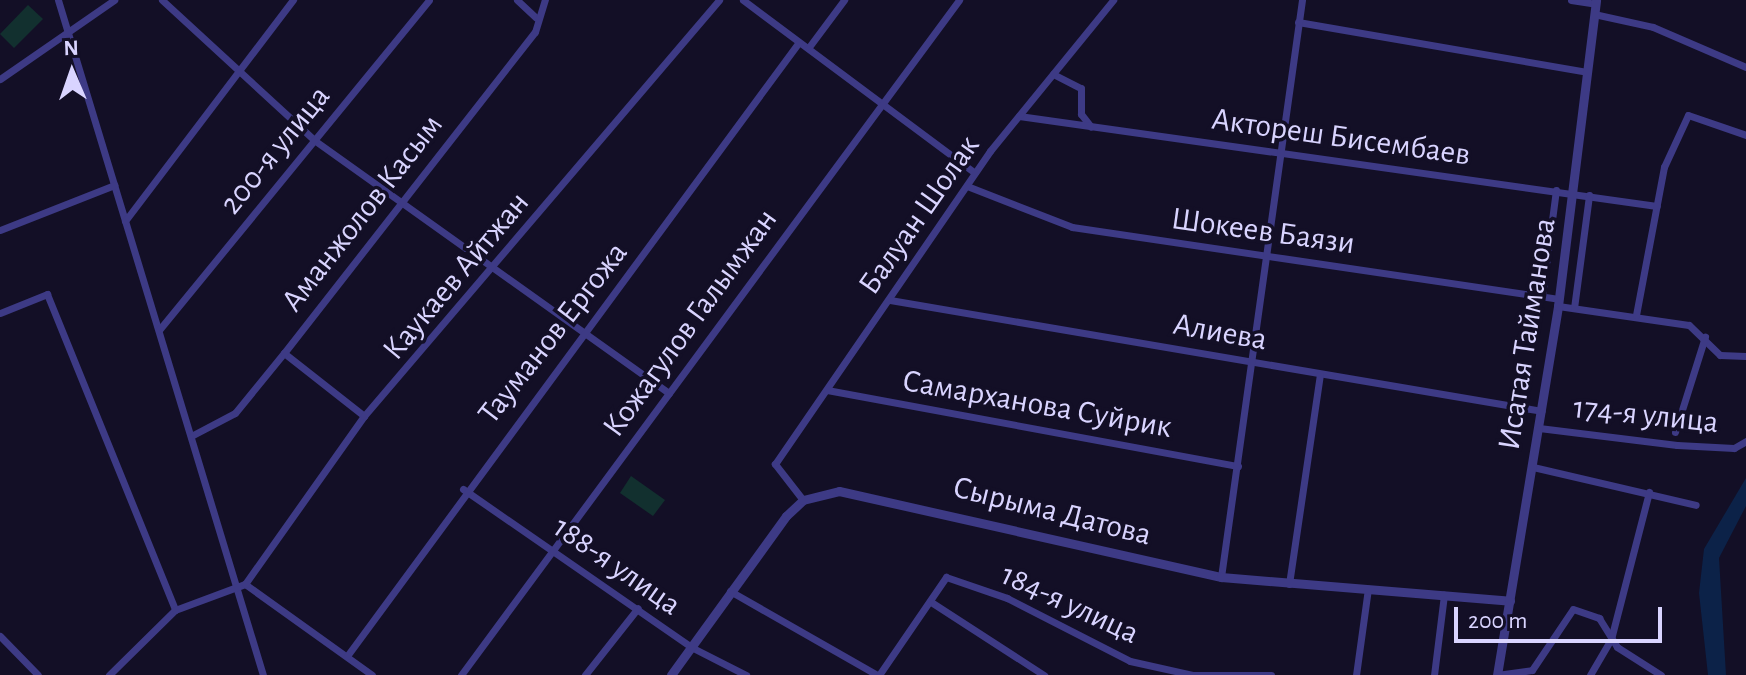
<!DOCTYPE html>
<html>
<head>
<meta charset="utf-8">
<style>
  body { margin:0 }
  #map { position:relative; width:1746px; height:675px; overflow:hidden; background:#130f26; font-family:"Alegreya Sans",sans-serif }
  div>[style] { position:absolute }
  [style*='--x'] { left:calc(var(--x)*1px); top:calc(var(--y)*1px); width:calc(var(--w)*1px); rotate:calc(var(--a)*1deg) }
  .green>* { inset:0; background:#12302f }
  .water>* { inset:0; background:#0c2248 }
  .minor>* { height:7px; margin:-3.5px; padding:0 3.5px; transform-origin:3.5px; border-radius:3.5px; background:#3d3a85 }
  .tertiary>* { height:9px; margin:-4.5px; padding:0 4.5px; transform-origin:4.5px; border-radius:4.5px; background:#3d3a85 }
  span { translate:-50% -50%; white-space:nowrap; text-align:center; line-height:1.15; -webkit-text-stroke:7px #130f26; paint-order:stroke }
  .street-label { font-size:32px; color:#d9d4ff }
  .north { position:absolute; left:32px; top:32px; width:80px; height:80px; -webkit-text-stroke:6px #130f26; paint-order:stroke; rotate:358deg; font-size:22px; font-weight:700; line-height:32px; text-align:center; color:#d9d4ff }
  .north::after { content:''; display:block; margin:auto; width:28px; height:36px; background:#d9d4ff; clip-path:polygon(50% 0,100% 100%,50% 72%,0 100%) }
  .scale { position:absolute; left:1454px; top:607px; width:208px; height:36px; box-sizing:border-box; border:4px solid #d9d4ff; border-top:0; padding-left:10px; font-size:24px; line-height:28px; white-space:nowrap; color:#d9d4ff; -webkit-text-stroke:6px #130f26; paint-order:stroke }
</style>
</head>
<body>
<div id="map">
  <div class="green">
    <div style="clip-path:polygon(28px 5px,43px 19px,14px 48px,0 34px)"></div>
    <div style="clip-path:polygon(631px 476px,665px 500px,653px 516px,620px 493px)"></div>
  </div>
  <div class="water">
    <div style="clip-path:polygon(1746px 478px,1746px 506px,1719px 558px,1726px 675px,1708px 675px,1699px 593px,1704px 549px)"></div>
  </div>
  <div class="minor">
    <div style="--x:58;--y:0;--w:705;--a:73.11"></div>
    <div style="--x:162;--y:0;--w:207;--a:42.6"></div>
    <div style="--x:314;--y:140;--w:436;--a:35.5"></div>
    <div style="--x:517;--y:0;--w:26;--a:43"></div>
    <div style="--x:743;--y:0;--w:289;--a:36.7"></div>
    <div style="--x:1571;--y:0;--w:25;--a:9"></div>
    <div style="--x:1594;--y:14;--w:60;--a:12.4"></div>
    <div style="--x:1653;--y:27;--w:101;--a:23.3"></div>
    <div style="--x:1298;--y:22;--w:293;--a:9.8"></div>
    <div style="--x:809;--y:47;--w:59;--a:-53.3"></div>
    <div style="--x:1053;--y:74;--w:31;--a:27"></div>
    <div style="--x:1081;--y:88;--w:26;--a:90"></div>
    <div style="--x:1081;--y:114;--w:16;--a:52"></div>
    <div style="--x:0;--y:79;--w:139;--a:-34.7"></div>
    <div style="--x:1019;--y:116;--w:644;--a:8.03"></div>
    <div style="--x:967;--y:186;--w:113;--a:21.3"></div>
    <div style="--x:1072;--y:227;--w:492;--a:8.4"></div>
    <div style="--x:125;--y:221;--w:278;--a:-52.8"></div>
    <div style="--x:0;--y:230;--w:123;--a:-21.5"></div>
    <div style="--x:1542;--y:296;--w:107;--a:-82.5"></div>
    <div style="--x:890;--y:300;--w:661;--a:9.66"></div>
    <div style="--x:1558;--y:306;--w:132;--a:8.3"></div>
    <div style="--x:1689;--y:325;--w:43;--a:44.1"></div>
    <div style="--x:1720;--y:355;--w:26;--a:2"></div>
    <div style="--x:1574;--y:308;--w:114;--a:-82.4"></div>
    <div style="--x:0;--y:313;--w:51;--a:-22"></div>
    <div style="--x:47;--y:294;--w:341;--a:67.9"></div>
    <div style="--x:1636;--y:315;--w:151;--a:-79.3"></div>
    <div style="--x:1664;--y:167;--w:57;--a:-65.2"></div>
    <div style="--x:1688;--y:115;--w:61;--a:19"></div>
    <div style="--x:159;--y:330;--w:426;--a:-50.7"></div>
    <div style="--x:284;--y:353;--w:102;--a:38.2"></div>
    <div style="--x:827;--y:390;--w:418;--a:10.5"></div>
    <div style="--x:1539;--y:428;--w:139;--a:7"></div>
    <div style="--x:1677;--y:445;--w:57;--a:3"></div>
    <div style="--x:1734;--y:448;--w:14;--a:-30"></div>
    <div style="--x:1675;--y:432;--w:100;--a:-72.5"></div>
    <div style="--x:193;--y:435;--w:47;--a:-27.6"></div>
    <div style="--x:235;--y:413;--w:77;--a:-50.8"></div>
    <div style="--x:284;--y:353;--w:407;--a:-52"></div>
    <div style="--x:535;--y:32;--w:34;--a:-73"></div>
    <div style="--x:1533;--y:467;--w:167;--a:13.1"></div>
    <div style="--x:463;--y:489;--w:277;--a:34.7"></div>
    <div style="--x:691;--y:647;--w:62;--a:27"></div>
    <div style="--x:803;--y:500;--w:46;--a:-127.9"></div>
    <div style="--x:775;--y:464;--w:380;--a:-55.5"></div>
    <div style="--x:990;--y:151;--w:195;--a:-50.8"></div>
    <div style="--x:1221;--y:577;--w:583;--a:-82.01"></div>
    <div style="--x:245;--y:584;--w:156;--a:35.6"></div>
    <div style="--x:1289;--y:584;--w:212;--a:-81.6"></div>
    <div style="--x:730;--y:591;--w:169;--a:29.7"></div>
    <div style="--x:931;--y:602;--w:135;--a:32.9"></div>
    <div style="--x:0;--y:636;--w:54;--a:45.7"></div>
    <div style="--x:347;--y:656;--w:762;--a:-53.64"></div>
    <div style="--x:109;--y:675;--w:93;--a:-44.6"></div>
    <div style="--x:175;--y:610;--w:75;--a:-20.4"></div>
    <div style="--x:245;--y:584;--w:206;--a:-54.7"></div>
    <div style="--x:364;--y:416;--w:547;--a:-49.52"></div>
    <div style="--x:461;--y:675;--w:839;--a:-53.58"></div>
    <div style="--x:585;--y:675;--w:85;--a:-51.7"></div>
    <div style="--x:879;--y:675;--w:119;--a:-55.6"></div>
    <div style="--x:946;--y:577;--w:65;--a:19"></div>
    <div style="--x:1007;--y:598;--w:138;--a:27.1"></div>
    <div style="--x:1130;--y:661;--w:65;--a:12.5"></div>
    <div style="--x:1193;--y:675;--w:78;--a:0"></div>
    <div style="--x:1356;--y:675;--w:87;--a:-82.1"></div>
    <div style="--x:1434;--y:675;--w:81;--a:-82.9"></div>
    <div style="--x:1497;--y:675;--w:35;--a:-8"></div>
    <div style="--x:1532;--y:670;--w:73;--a:-56.1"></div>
    <div style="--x:1573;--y:609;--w:28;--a:19"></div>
    <div style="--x:1599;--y:618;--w:34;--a:58"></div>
    <div style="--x:1617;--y:647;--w:52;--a:32.5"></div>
    <div style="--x:1590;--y:675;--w:42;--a:-59.7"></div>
    <div style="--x:1611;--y:639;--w:152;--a:-75.5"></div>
  </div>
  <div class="tertiary">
    <div style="--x:671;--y:675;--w:196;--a:-54.1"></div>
    <div style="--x:786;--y:516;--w:23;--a:-43"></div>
    <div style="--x:803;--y:500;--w:37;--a:-14"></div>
    <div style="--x:839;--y:491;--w:392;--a:12.7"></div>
    <div style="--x:1221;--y:577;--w:290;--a:4.7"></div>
    <div style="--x:1497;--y:675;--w:374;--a:-80.6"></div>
    <div style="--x:1558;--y:306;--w:308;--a:-82.9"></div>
  </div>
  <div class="street-label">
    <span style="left:1341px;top:137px;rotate:8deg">Актореш Бисембаев</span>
    <span style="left:275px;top:150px;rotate:-51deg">200-я улица</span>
    <span style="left:362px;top:213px;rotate:-52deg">Аманжолов Касым</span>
    <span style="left:919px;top:215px;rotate:-55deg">Балуан Шолак</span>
    <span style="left:1263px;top:231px;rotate:8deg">Шокеев Баязи</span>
    <span style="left:456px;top:276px;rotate:-50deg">Каукаев Айтжан</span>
    <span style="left:690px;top:323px;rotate:-54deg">Кожагулов Галымжан</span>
    <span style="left:1220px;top:332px;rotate:10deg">Алиева</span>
    <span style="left:553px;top:333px;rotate:-52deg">Тауманов Ергожа</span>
    <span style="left:1527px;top:334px;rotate:-81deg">Исатая Тайманова</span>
    <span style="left:1037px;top:404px;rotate:10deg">Самарханова Суйрик</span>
    <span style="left:1646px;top:415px;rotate:6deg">174-я улица</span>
    <span style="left:1052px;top:511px;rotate:14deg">Сырыма Датова</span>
    <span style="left:617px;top:566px;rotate:35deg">188-я улица</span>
    <span style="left:1070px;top:604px;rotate:25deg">184-я улица</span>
  </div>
  <div class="north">N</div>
  <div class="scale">200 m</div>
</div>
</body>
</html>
